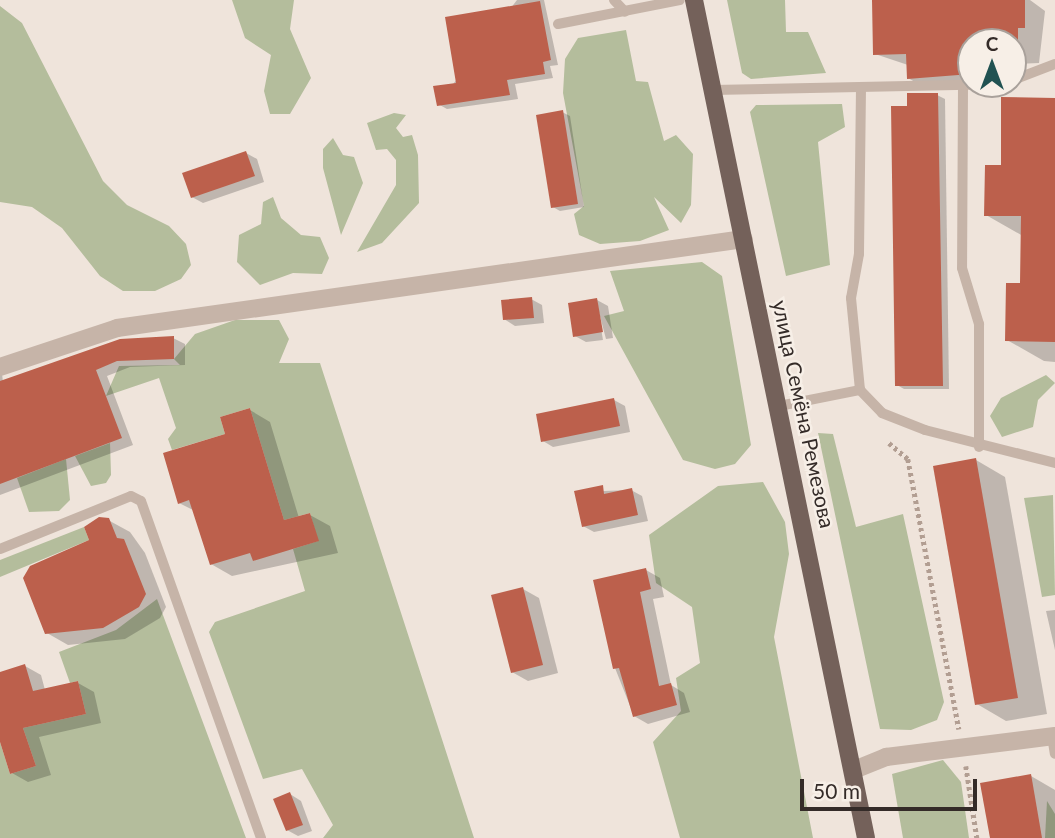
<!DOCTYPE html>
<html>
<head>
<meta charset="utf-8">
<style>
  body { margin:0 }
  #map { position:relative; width:1055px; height:838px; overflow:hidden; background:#efe4db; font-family:Lato,sans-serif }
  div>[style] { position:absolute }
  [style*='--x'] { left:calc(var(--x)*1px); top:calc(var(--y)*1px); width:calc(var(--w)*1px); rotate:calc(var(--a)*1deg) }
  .green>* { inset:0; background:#b4bd9c }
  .shadow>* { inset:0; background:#0003 }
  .building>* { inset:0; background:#bc604c }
  .path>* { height:4.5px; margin-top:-2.25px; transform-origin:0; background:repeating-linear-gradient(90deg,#b29e92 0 3.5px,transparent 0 7px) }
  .service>* { height:10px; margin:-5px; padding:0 5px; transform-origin:5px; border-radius:5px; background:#c6b4a8 }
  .minor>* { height:18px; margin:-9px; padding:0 9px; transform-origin:9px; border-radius:9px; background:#c6b4a8 }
  .primary>* { height:18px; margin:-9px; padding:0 9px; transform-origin:9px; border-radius:9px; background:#74615a }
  span { translate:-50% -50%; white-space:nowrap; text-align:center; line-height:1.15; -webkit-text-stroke:5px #f7efe7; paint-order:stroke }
  .street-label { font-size:21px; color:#342b28 }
  .north { position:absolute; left:957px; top:28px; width:70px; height:70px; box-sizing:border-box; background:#f7efe7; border:2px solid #a9a19b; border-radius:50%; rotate:0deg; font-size:19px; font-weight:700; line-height:28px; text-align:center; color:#342b28 }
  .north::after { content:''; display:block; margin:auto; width:24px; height:32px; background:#215252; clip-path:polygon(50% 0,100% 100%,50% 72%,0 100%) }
  .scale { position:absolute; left:800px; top:779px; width:177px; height:32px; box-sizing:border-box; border:4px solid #342b28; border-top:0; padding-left:9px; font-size:21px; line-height:24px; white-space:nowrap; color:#342b28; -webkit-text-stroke:5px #f7efe7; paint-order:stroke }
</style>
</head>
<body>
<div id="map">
  <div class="green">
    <div style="clip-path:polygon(232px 0,294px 0,290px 29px,311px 78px,290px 114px,270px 114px,264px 91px,271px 55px,245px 38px)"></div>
    <div style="clip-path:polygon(727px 0,785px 0,786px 32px,808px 32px,826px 73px,751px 79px,742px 73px)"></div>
    <div style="clip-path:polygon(0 6px,22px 23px,103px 181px,127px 205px,169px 226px,186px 244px,191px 265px,181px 279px,155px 291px,123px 291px,100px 276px,62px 228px,32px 207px,0 202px)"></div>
    <div style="clip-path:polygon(626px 30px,636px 81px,648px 82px,664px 141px,676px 135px,693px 154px,691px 205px,681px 223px,654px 197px,669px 230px,640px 241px,600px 244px,579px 235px,574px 214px,584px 206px,563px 93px,565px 59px,578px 38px)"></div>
    <div style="clip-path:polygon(842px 104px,845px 127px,818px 142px,830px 265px,786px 276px,750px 112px,756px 105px)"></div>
    <div style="clip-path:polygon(394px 113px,406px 115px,396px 128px,403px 137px,412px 135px,418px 155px,419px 203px,382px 243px,357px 252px,396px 185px,396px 160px,387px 149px,376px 150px,367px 123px)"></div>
    <div style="clip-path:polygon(333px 138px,343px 155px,354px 157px,363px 183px,341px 235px,323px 168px,323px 149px)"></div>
    <div style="clip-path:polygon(273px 197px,281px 218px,301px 235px,320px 237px,329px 258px,322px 274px,293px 273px,260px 285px,237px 262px,239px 235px,261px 224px,263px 202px)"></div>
    <div style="clip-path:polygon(702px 262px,722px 276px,751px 445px,735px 464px,715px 469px,683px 460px,604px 316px,624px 311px,610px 271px)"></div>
    <div style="clip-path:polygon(235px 320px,279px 320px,289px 339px,279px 363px,320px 363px,474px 838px,323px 838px,333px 825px,302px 769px,263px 779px,209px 632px,215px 622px,305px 591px,293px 549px,318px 541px,310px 513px,284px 520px,250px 408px,220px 417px,225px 434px,172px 450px,168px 439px,176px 428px,159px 378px,106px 396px,119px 366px,180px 365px,174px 359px,195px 334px)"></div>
    <div style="clip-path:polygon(1046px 375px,1055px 383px,1038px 400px,1033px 427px,1002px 437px,990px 416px,1001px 398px)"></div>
    <div style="clip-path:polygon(818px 433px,833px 434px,856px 527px,903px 514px,944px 702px,937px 720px,911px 730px,880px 729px)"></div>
    <div style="clip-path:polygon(110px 443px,111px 475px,106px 483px,91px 486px,75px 456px)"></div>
    <div style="clip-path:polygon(66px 459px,70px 500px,59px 511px,29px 512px,17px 478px)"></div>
    <div style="clip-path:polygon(763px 482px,785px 522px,789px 554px,774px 637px,813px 838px,680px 838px,653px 742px,681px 711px,676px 678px,700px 663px,692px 607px,656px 583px,649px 535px,718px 486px)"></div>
    <div style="clip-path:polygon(1053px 495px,1055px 595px,1042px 597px,1024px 498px)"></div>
    <div style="clip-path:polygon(84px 527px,89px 540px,0 577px,0 560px)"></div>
    <div style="clip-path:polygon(157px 599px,246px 838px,0 838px,0 742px,10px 774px,36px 766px,23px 728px,86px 714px,78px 681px,70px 683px,59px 652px,116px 630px)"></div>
    <div style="clip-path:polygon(943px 760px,961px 782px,969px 838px,903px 838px,892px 774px)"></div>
    <div style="clip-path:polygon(1047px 801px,1055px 814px,1055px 838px,1045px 838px)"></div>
  </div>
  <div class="shadow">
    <div style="clip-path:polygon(517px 0,544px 0,558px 65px,550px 66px,553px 78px,515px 84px,518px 99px,447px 109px,438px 104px)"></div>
    <div style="clip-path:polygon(873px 0,1030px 0,1045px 11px,1039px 63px,1013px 64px,1013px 42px,971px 42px,971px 84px,929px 90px,908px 78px,908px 65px,875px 54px)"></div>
    <div style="clip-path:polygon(937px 95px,945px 99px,949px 389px,904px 389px,897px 385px,909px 107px)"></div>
    <div style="clip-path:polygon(1055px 100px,1055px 362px,1044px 361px,1007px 340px,1022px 284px,1023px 236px,986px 215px,1002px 167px)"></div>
    <div style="clip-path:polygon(562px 112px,570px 116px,584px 207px,560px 211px,553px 207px)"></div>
    <div style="clip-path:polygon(246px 153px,257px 159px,264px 182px,203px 203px,192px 197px)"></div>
    <div style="clip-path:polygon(531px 299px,542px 305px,544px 323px,515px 326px,504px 319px)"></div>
    <div style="clip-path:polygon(597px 300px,608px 306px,613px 338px,606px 339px,597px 305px,603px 340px,586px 342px,575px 336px)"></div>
    <div style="clip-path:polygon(173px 338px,185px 344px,185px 365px,130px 367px,107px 376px,133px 445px,0 495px,0 357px,3px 382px)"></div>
    <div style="clip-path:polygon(614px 400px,625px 406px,630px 432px,553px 447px,543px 441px)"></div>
    <div style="clip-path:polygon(250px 410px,270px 422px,299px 518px,310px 515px,330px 526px,338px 553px,232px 576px,211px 564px,195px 511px,179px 503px)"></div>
    <div style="clip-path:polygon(976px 460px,1005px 477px,1047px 714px,1006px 721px,977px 704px)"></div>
    <div style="clip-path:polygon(631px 490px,642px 496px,648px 521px,594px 532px,583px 526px,577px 492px)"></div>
    <div style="clip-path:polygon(108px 520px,130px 532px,145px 553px,166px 607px,160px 618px,125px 639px,68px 645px,47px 633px)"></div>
    <div style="clip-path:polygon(646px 570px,660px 578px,664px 597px,653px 599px,671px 685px,684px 693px,690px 712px,648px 724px,634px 716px,615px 668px)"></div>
    <div style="clip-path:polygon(523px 589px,539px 598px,558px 673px,528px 681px,512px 672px)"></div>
    <div style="clip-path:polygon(1055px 610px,1055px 650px,1046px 611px)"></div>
    <div style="clip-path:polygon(25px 666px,41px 675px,45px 690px,78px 683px,94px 692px,101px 723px,39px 737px,51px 775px,28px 782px,12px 773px,0 736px,0 674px)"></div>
    <div style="clip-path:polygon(1031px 776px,1055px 790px,1055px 838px,992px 838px)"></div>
    <div style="clip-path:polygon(290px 794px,301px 801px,312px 831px,298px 836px,287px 830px)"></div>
  </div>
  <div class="building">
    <div style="clip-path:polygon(872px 0,1025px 0,1025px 28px,1018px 28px,1018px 42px,971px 42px,971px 74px,907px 79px,906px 54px,873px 55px)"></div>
    <div style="clip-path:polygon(540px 1px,551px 60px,543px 62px,545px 74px,507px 80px,510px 95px,437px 106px,433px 86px,456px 83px,445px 17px)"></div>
    <div style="clip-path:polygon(907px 93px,938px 93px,943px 386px,895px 386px,891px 106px,907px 106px)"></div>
    <div style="clip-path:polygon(1001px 97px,1055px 98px,1055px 342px,1005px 341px,1006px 283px,1020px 283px,1021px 216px,984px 216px,985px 165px,1001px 165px)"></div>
    <div style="clip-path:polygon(563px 110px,578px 204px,551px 208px,536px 115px)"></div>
    <div style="clip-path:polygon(246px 151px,255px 176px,191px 198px,182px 173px)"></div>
    <div style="clip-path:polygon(532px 297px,534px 318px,503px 320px,501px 300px)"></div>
    <div style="clip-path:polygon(597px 298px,603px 332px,573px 337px,568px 303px)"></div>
    <div style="clip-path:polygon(174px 336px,174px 359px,117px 361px,96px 370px,122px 438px,0 484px,0 381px,120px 339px)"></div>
    <div style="clip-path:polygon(614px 398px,620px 426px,541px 442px,536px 414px)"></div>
    <div style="clip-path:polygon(250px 408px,284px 520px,310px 513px,319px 541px,253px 561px,250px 553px,210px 565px,189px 500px,178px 504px,163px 453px,225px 434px,220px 417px)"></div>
    <div style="clip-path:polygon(976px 458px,1018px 698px,975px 705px,933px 466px)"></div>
    <div style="clip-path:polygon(603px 485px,604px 494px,632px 488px,638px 515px,582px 527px,574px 491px)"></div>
    <div style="clip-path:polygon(99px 517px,109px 518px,117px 538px,124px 539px,146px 594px,139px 607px,103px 628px,45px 634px,23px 578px,30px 566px,89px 540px,84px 527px)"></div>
    <div style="clip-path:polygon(646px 568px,651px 589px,640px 592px,659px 686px,671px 683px,677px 705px,633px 717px,619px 668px,613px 669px,593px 580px)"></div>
    <div style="clip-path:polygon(523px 587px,543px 665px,511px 673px,491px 595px)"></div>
    <div style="clip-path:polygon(25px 664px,33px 691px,78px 681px,86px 714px,23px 728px,36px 766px,10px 774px,0 742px,0 672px)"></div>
    <div style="clip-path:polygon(1031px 774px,1042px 838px,990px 838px,980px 783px)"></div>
    <div style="clip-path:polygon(290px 792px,303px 825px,286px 831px,273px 799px)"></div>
  </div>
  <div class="path">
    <div style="--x:889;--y:443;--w:25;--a:40"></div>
    <div style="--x:908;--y:459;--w:275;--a:79.3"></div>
    <div style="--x:966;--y:766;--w:73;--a:81.3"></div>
  </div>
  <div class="service">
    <div style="--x:614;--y:0;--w:16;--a:47"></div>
    <div style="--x:558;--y:24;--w:124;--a:-11.1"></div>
    <div style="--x:1013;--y:80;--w:45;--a:-20.9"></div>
    <div style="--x:963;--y:87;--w:181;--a:90.3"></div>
    <div style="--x:962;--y:268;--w:59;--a:73.1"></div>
    <div style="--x:979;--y:324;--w:123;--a:90"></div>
    <div style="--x:861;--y:88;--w:166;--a:90.7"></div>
    <div style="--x:859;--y:254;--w:45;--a:100.3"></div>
    <div style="--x:851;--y:298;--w:92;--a:84.4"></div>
    <div style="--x:860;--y:390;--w:32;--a:46"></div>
    <div style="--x:882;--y:413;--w:46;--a:21.6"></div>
    <div style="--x:925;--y:430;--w:134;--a:14.2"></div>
    <div style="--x:713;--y:90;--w:292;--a:-1.2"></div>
    <div style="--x:779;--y:406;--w:83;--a:-11.2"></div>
    <div style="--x:0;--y:549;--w:141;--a:-22"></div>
    <div style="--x:131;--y:496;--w:11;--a:27"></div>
    <div style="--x:141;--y:501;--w:358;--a:70.4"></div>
    <div style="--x:1052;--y:736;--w:18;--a:81"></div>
  </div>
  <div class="minor">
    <div style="--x:0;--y:367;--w:123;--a:-18.4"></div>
    <div style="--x:117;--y:328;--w:633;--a:-8.08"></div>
    <div style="--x:854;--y:770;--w:35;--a:-22"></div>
    <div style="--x:886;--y:757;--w:170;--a:-7.1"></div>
  </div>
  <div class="primary">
    <div style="--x:694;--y:0;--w:855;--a:78.4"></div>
  </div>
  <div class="street-label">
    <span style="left:804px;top:414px;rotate:78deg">улица Семёна Ремезова</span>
  </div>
  <div class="north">С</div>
  <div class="scale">50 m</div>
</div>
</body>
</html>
